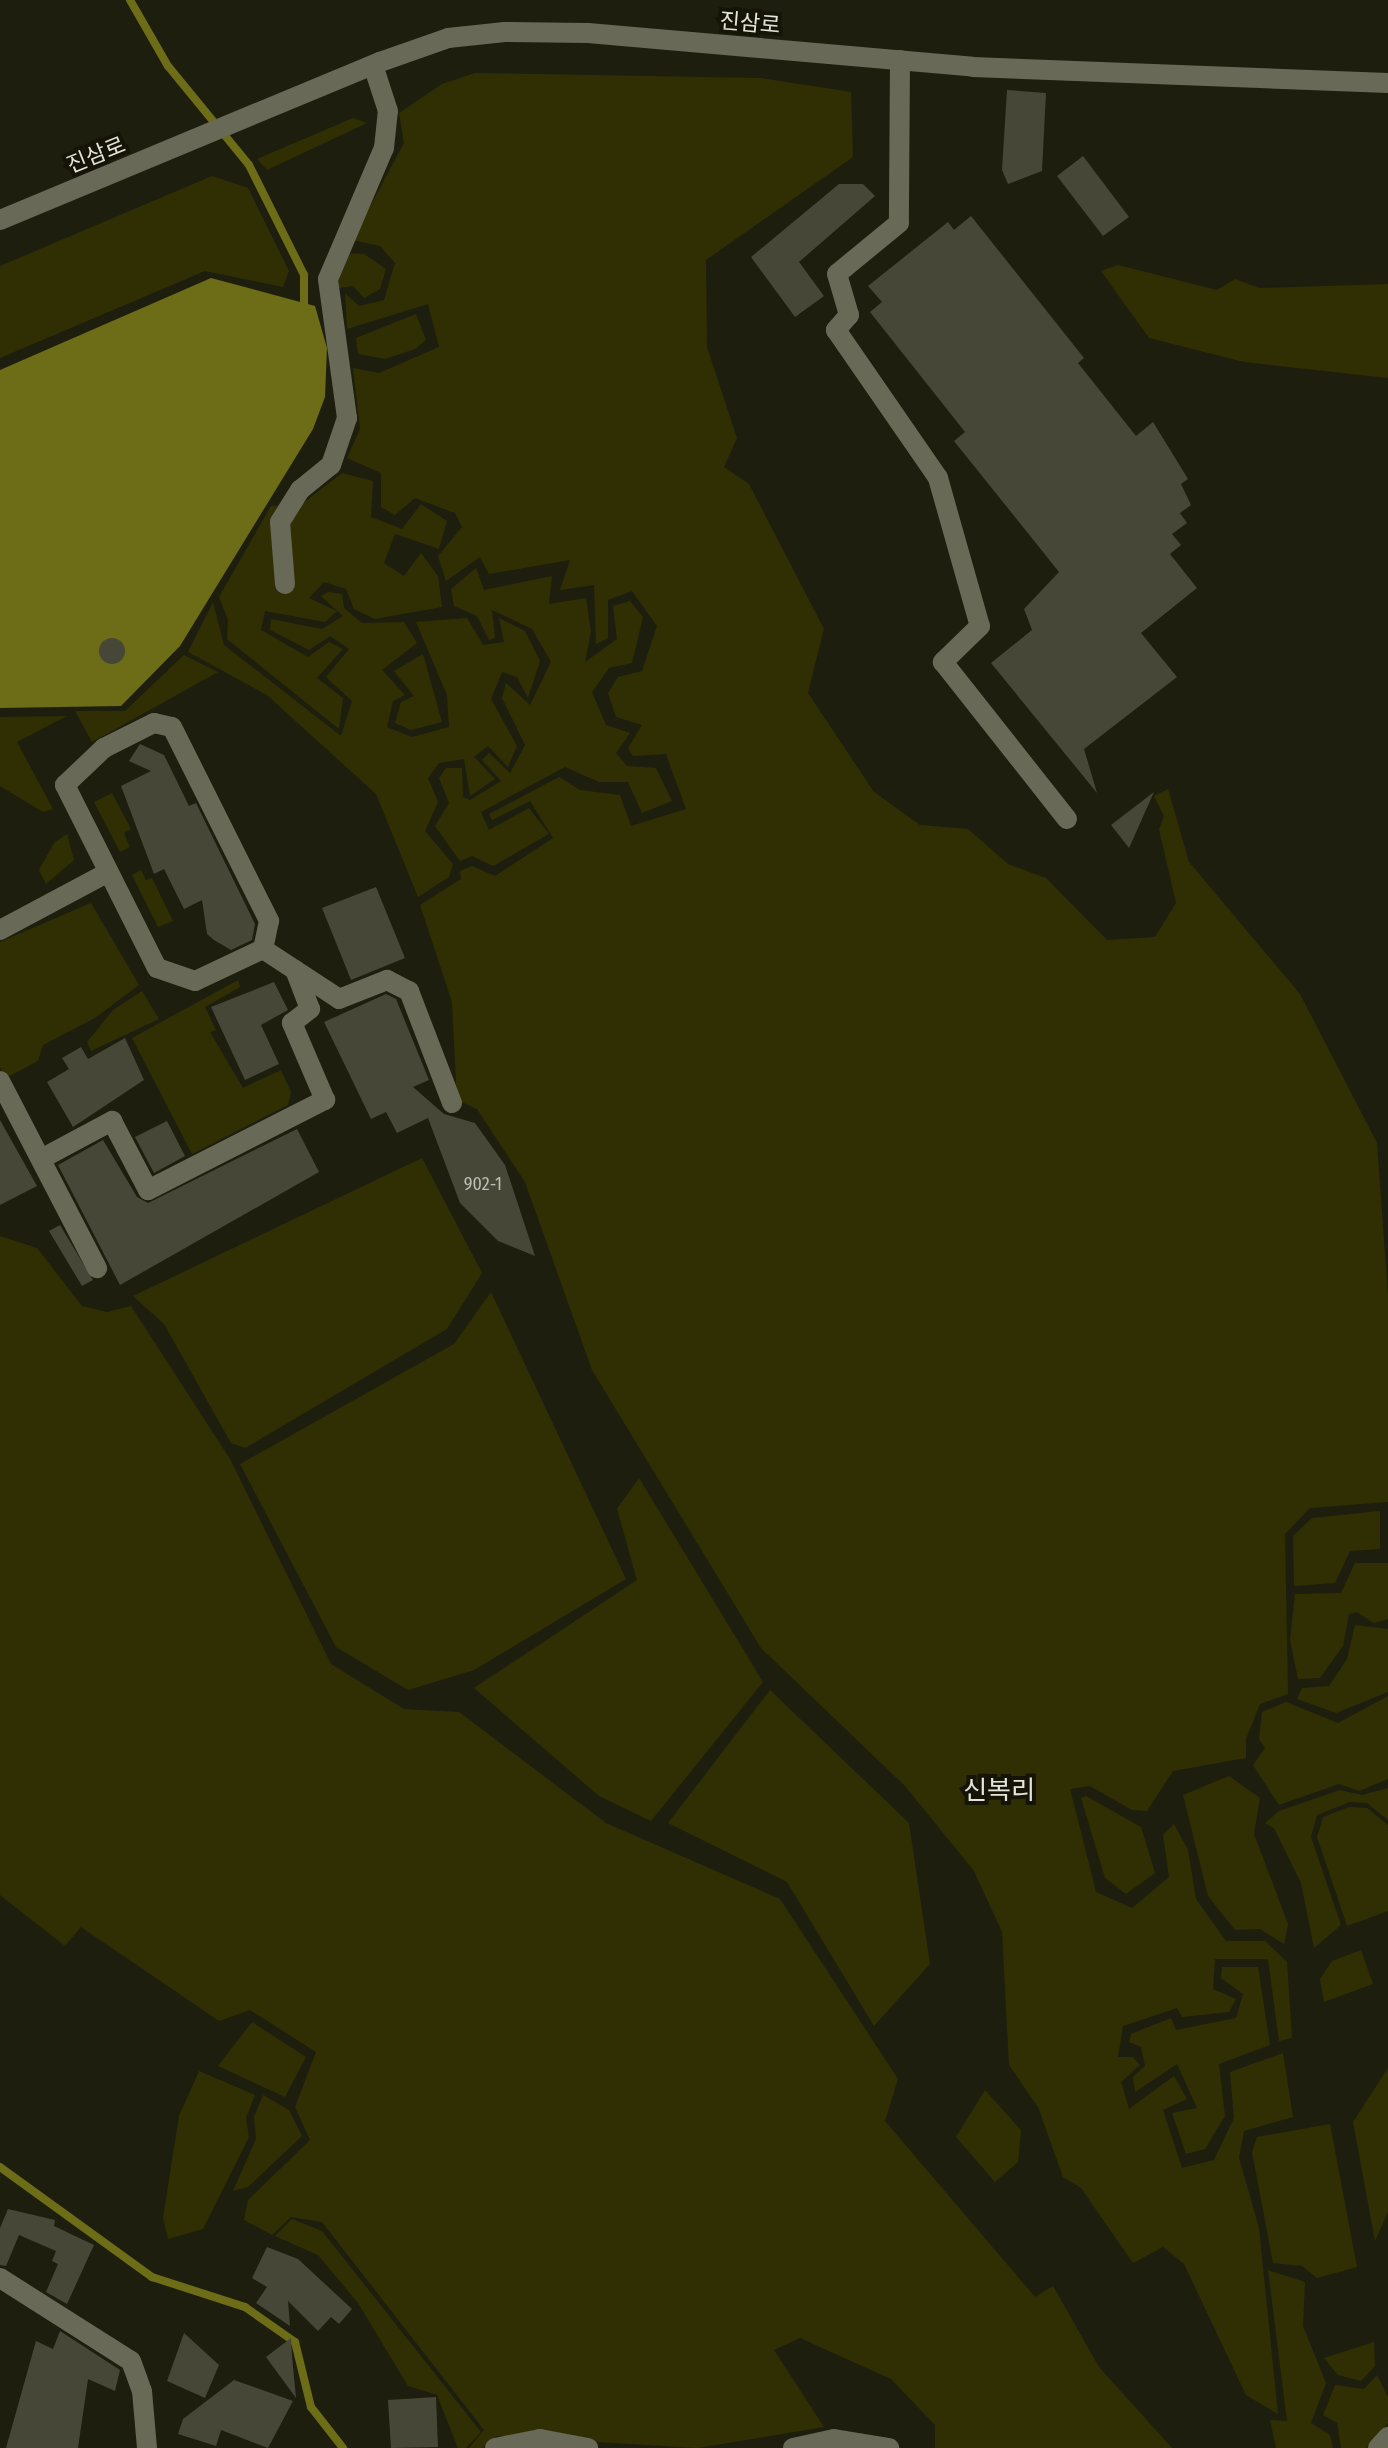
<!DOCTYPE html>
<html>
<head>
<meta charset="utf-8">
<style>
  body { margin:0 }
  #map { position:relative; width:1388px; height:2448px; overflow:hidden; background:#1e1e0f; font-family:"Fira Sans Condensed","Noto Sans KR",sans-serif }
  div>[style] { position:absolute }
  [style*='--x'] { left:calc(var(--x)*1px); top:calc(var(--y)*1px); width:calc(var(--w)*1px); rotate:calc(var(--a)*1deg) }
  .green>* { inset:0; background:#302f03 }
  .water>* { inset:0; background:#6d6c17 }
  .stream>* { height:8px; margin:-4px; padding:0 4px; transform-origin:4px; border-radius:4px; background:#6d6c17 }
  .building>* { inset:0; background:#474738 }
  .round { border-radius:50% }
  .minor>* { height:20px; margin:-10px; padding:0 10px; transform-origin:10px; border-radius:10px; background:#696958 }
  span { translate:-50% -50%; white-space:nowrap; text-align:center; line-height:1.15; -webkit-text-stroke:8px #151407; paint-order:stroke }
  .number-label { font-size:18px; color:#bdbdb2 }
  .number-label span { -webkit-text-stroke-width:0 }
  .street-label { font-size:22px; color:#e4e4da }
  .quarter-label { font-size:26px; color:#e4e4da }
</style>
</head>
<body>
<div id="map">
  <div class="green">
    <div style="clip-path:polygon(475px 73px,760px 78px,851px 92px,853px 157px,706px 260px,707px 347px,737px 438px,724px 467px,749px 484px,824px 629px,808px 693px,874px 792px,920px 825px,968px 829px,1008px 864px,1046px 878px,1107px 940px,1155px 937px,1176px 903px,1159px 829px,1164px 816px,1154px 796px,1168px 789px,1189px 862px,1300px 994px,1377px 1143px,1388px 1296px,1388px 1502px,1310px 1508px,1285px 1534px,1288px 1694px,1260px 1704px,1246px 1739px,1246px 1758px,1173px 1771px,1147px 1811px,1132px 1810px,1090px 1786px,1070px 1789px,1096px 1892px,1132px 1908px,1169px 1877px,1163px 1835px,1174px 1824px,1188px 1850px,1196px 1899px,1226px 1941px,1265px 1941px,1287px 1962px,1292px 2038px,1279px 2041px,1268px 1959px,1215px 1959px,1213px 1989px,1236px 1999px,1229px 2012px,1182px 2017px,1177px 2008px,1123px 2026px,1118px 2057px,1133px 2057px,1140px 2065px,1121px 2082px,1129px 2109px,1174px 2076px,1187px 2099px,1163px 2110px,1182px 2168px,1214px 2160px,1234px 2118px,1230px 2072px,1283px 2053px,1293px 2117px,1244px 2131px,1239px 2158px,1259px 2228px,1278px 2414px,1246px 2395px,1184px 2264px,1163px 2247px,1133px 2263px,1081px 2188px,1063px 2177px,1038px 2107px,1009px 2065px,1002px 1932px,974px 1871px,905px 1786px,761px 1648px,592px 1370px,525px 1182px,477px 1109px,457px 1100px,452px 1002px,420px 905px,461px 879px,460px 871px,472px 866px,495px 876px,553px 838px,530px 801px,492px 820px,489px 814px,559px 777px,580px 790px,620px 795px,631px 826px,686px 809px,666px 754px,633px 756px,628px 748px,642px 725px,616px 717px,608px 693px,618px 677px,642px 671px,657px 626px,632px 591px,608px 600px,608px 638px,596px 644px,594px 585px,560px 590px,570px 560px,489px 574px,480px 557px,446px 581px,438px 556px,462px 527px,455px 513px,415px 498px,395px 515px,381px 507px,381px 473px,347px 458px,360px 429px,353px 368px,379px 373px,439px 347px,428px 304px,347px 329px,345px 293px,359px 306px,384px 300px,395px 263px,380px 246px,352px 240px,404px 143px,399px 113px,442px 84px)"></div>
    <div style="clip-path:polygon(353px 118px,367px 123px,267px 170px,257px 159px)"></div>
    <div style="clip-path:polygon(212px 176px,248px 188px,289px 271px,283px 287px,205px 271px,0 358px,0 266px)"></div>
    <div style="clip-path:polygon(339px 253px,364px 254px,386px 269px,380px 289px,364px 298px,353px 286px,339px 288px)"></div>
    <div style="clip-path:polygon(1118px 265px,1217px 290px,1235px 279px,1259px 288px,1388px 284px,1388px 378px,1244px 362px,1149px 338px,1101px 271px)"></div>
    <div style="clip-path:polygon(416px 314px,426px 340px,415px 349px,385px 359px,358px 354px,356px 338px)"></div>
    <div style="clip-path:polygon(342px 473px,373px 481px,371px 517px,402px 529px,421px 504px,447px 521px,439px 549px,395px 534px,384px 563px,404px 576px,421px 553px,438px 576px,442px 607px,375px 619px,354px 609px,346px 589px,324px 582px,309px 598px,337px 611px,325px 622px,265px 611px,261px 630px,308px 657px,329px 642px,343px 649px,317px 678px,343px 698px,339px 729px,227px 639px,228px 620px,219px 597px,271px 506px,302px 504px)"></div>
    <div style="clip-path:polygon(476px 568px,484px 590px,552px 576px,549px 604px,586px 598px,591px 632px,585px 662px,617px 639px,613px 606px,630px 601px,643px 617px,632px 663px,609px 668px,592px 692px,606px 725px,630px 733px,616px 753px,627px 766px,656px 768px,672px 801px,642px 813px,628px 782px,599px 782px,565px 767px,481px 812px,489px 830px,529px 808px,549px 834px,493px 866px,472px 856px,460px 861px,435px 826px,449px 803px,439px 778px,446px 768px,462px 768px,463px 797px,470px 800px,501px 781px,482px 760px,489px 753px,510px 773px,525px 745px,502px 698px,506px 683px,530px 705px,551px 662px,532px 629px,492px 610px,495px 638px,489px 640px,477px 616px,454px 606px,451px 589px)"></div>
    <div style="clip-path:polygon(328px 592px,342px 594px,344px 608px,362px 623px,404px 622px,417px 643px,382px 670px,405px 695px,393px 701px,387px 727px,412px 737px,449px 727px,447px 695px,416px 622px,467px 618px,483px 645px,504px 642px,499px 618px,525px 631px,540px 661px,528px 698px,517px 677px,502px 672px,491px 699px,517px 746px,508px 767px,488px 746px,474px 757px,495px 779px,470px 796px,464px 759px,439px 763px,428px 778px,438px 802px,425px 831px,453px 864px,449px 877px,418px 897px,376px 794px,267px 695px,188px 652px,213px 602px,224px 645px,341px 736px,352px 701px,326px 677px,349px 649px,330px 636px,309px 650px,270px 630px,271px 619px,322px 629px,343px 616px,321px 596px)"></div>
    <div style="clip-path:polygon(423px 654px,442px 722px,411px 730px,395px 723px,401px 702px,414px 696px,394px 671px)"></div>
    <div style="clip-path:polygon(184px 655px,218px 672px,92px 742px,75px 711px,125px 711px)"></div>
    <div style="clip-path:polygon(67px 716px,17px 742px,53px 809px,43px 812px,0 786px,0 717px)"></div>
    <div style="clip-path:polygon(112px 793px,131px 829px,124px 833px,130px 847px,120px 852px,94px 802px)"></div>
    <div style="clip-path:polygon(67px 834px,74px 860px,46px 884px,39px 870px,54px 843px)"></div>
    <div style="clip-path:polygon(141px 870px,146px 880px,152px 878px,173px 921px,158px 927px,132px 875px)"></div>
    <div style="clip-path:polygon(91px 903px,139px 985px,95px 1018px,43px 1045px,38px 1061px,6px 1078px,0 1067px,0 942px)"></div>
    <div style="clip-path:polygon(238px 980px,240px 987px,205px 1007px,216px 1030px,210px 1032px,243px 1088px,281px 1070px,291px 1092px,288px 1105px,192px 1154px,132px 1038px)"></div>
    <div style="clip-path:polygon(142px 991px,159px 1019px,91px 1051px,87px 1042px,113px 1010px)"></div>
    <div style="clip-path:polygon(422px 1158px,482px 1273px,447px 1329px,245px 1448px,231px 1443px,164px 1324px,133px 1296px)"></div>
    <div style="clip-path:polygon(0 1236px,37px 1248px,82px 1306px,107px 1312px,131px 1306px,230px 1459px,331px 1664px,404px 1709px,459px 1712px,606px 1823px,780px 1899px,898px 2079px,885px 2121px,1035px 2297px,1053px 2286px,1099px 2367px,1172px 2448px,935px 2448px,935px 2425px,891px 2379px,800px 2338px,774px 2350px,824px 2427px,697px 2448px,497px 2436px,482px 2448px,469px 2448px,484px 2430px,322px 2222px,291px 2217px,272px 2235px,244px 2220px,248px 2200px,310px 2140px,295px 2107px,316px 2052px,250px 2010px,219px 2021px,81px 1927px,65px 1946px,0 1895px)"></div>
    <div style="clip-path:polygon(491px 1292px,626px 1579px,474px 1670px,408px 1690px,336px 1647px,240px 1464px,454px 1344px)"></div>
    <div style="clip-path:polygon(639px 1478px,763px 1682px,651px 1821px,599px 1796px,474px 1688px,637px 1580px,617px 1509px)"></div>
    <div style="clip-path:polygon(1380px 1511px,1380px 1549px,1350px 1551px,1335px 1583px,1294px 1586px,1293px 1536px,1312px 1518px)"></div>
    <div style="clip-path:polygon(1355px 1563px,1388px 1563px,1388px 1619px,1374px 1623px,1357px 1612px,1349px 1614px,1343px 1646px,1320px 1678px,1298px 1679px,1290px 1640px,1295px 1594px,1341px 1593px)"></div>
    <div style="clip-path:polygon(1355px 1625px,1388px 1629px,1388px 1692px,1336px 1713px,1297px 1699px,1302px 1688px,1329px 1686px,1347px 1659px)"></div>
    <div style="clip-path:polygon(770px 1690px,909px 1823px,930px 1964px,874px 2026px,787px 1882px,668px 1823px)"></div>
    <div style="clip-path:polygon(1388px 1696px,1388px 1779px,1359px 1791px,1339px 1784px,1279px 1805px,1253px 1765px,1265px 1748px,1259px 1739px,1262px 1712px,1286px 1702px,1338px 1723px)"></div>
    <div style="clip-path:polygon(1229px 1776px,1260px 1798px,1254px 1834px,1288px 1924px,1284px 1944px,1260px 1929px,1235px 1930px,1208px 1896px,1183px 1795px)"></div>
    <div style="clip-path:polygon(1388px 1788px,1388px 1820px,1367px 1803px,1350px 1802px,1317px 1815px,1311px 1837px,1341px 1925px,1314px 1948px,1301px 1883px,1274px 1828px,1265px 1823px,1279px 1811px,1340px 1790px,1362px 1795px)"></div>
    <div style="clip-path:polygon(1086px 1796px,1141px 1827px,1155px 1873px,1126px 1894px,1105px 1878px,1081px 1798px)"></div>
    <div style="clip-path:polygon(1349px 1807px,1367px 1808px,1388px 1825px,1388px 1911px,1347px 1926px,1317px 1837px,1323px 1817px)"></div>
    <div style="clip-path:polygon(1361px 1950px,1373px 1984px,1324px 2002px,1320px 1979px,1332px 1961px)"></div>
    <div style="clip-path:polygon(1222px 1967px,1258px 1967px,1270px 2045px,1219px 2064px,1225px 2116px,1205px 2149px,1186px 2154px,1172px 2113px,1197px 2108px,1177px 2064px,1135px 2092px,1133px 2077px,1145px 2066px,1141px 2047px,1129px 2042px,1131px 2034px,1171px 2018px,1176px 2030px,1236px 2018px,1243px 1994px,1221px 1978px)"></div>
    <div style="clip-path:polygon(252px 2022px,306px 2057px,285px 2097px,218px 2066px)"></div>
    <div style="clip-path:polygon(1388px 2068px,1388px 2212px,1375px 2241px,1353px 2122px)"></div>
    <div style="clip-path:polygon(199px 2071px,255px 2095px,246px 2118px,249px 2137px,203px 2229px,168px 2239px,163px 2218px,179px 2116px)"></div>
    <div style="clip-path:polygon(985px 2090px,1021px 2130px,1018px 2162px,995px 2182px,956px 2137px)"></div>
    <div style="clip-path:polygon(263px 2095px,289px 2110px,302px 2136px,248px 2187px,233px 2191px,256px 2139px,254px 2117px)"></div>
    <div style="clip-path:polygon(1330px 2124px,1357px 2267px,1317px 2278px,1302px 2266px,1273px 2263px,1252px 2152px,1257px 2137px)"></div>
    <div style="clip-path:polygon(292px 2219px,322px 2231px,481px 2432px,466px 2448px,458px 2448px,437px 2395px,408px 2386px,358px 2303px,318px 2255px,275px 2236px)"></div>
    <div style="clip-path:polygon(1268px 2270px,1305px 2282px,1303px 2326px,1326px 2383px,1311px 2423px,1330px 2435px,1333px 2448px,1276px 2448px,1270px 2420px,1287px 2421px)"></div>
    <div style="clip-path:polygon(1374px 2342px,1375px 2366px,1361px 2381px,1338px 2375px,1324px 2358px)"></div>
    <div style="clip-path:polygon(1377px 2375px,1388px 2397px,1388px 2423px,1367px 2448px,1341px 2448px,1337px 2423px,1323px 2415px,1335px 2385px,1364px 2389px)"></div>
  </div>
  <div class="water">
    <div style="clip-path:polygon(211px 278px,315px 306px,327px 348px,325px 397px,313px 429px,180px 646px,121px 706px,0 708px,0 370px)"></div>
  </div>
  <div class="stream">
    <div style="--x:130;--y:0;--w:76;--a:60.1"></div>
    <div style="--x:168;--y:66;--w:128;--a:50.7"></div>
    <div style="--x:249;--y:165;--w:123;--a:63.4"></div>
    <div style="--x:304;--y:275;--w:36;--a:90"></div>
    <div style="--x:0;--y:2167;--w:188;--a:35.9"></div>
    <div style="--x:152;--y:2277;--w:98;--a:17.9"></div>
    <div style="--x:245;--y:2307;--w:61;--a:35"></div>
    <div style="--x:295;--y:2342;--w:67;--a:76.2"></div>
    <div style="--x:311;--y:2407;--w:52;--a:52"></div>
  </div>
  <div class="building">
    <div style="clip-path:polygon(1007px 90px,1046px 93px,1042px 171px,1008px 184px,1002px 170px)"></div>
    <div style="clip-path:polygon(1083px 156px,1129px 217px,1103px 236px,1057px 176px)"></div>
    <div style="clip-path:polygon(839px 184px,863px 184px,875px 196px,799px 262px,824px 296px,795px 317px,751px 257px)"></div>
    <div style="clip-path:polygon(971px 216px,1084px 358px,1078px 363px,1136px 436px,1153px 422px,1188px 479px,1181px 484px,1191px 505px,1180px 513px,1187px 523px,1172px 534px,1181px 545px,1170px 554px,1197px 588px,1141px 633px,1177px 677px,1084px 749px,1097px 793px,991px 663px,1032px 630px,1024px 609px,1059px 572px,954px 441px,965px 432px,870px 312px,882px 302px,868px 286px,948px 222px,954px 230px)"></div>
    <div class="round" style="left:99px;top:638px;width:26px;height:26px"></div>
    <div style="clip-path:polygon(140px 744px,164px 755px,189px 806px,196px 803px,255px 924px,252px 940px,231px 950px,214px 940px,207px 934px,202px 900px,184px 909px,164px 869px,154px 874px,121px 786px,151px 771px,129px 761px)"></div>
    <div style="clip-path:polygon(1154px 792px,1129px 848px,1111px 825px)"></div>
    <div style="clip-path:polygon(376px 887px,405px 958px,351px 980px,322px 908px)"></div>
    <div style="clip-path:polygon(274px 982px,288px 1010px,261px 1025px,279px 1064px,245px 1080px,211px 1007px)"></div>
    <div style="clip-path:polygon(386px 994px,396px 999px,429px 1080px,413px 1087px,444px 1114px,475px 1123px,505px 1165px,535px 1256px,498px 1241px,460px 1203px,428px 1118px,397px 1133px,386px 1112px,371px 1119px,324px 1022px)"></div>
    <div style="clip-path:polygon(125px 1038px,144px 1080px,73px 1127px,47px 1082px,69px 1069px,62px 1058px,81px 1047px,88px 1059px)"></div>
    <div style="clip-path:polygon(0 1120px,37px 1186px,0 1205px)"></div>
    <div style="clip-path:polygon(167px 1121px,185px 1156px,154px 1173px,135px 1137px)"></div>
    <div style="clip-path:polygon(297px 1129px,319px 1172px,120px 1285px,58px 1165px,103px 1140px,137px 1197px,148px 1203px)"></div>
    <div style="clip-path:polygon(60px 1225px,93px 1280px,82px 1286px,49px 1231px)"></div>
    <div style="clip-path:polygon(8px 2209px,55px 2220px,54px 2226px,94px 2245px,67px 2304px,46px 2292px,58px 2264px,52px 2261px,56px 2251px,19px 2235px,6px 2266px,0 2265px,0 2228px)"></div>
    <div style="clip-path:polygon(267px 2247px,298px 2259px,352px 2309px,339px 2324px,331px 2317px,318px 2331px,288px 2301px,290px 2326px,256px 2303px,267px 2287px,252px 2278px)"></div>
    <div style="clip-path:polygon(60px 2331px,120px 2370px,115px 2391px,88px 2379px,78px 2448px,6px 2448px,36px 2341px,53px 2349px)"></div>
    <div style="clip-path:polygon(184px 2333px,219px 2365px,205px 2398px,167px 2381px)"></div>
    <div style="clip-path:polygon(291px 2338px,292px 2356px,296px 2398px,266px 2357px)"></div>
    <div style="clip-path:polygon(234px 2380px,293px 2401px,268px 2448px,221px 2430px,216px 2446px,178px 2434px,183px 2419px)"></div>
    <div style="clip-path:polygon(436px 2397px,438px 2447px,391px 2448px,388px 2400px)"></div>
  </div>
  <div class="minor">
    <div style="--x:900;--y:60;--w:163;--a:90.4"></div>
    <div style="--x:899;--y:223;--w:80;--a:140.6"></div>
    <div style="--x:837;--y:274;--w:43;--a:73.7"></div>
    <div style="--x:849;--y:315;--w:20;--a:131"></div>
    <div style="--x:836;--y:330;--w:180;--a:55.4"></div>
    <div style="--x:938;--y:478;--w:154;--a:74.2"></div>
    <div style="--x:980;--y:626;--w:52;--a:135.8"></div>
    <div style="--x:943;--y:662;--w:200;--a:51.7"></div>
    <div style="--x:0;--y:220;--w:412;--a:-22.6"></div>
    <div style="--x:380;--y:62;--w:72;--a:-19.4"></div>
    <div style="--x:448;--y:38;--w:57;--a:-6"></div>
    <div style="--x:505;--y:32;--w:83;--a:0.7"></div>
    <div style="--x:588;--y:33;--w:386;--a:5"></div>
    <div style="--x:973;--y:67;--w:415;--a:2.2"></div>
    <div style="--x:285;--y:584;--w:62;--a:-94.6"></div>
    <div style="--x:280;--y:522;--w:38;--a:-58"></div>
    <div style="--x:300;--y:490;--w:40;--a:-39"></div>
    <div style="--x:331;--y:465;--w:50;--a:-71.2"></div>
    <div style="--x:347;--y:418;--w:140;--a:-97.8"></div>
    <div style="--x:328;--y:279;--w:142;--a:-66.9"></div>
    <div style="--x:384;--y:148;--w:37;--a:-84"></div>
    <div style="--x:388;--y:111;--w:48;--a:-108.1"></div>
    <div style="--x:154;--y:723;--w:18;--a:13"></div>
    <div style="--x:172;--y:727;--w:217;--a:63.4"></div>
    <div style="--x:269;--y:921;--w:29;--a:102"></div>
    <div style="--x:263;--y:949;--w:75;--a:154.8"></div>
    <div style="--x:195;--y:981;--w:40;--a:-161.1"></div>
    <div style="--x:157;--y:968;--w:205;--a:-116.7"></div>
    <div style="--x:65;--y:785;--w:54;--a:-43.5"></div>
    <div style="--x:104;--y:748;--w:56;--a:-26.6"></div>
    <div style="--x:0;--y:930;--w:119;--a:-28.1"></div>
    <div style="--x:263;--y:949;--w:91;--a:33.3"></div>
    <div style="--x:339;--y:999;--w:52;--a:-21.6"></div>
    <div style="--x:387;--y:980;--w:25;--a:27"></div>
    <div style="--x:409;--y:991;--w:120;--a:69"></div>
    <div style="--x:0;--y:1081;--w:211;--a:62.6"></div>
    <div style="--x:41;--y:1159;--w:81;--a:-28.2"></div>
    <div style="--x:112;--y:1121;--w:78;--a:62.4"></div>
    <div style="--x:148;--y:1190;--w:199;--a:-27"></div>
    <div style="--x:325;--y:1100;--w:84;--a:-113.2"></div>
    <div style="--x:292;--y:1023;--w:23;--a:-38"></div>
    <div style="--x:310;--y:1009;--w:42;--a:-111"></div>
    <div style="--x:0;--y:2278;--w:155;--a:32.4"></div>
    <div style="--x:131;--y:2361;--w:32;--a:70"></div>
    <div style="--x:142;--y:2391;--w:57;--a:85"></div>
    <div style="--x:495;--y:2448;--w:46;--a:-11.3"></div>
    <div style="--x:540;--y:2439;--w:49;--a:10.6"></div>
    <div style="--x:793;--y:2448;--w:42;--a:-12.4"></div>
    <div style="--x:834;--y:2439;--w:56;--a:9.3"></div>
    <div style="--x:1378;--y:2448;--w:15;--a:-48"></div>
  </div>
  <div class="number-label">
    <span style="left:483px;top:1184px">902-1</span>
  </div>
  <div class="street-label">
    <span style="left:750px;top:23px;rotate:5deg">진삼로</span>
    <span style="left:96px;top:155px;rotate:-22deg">진삼로</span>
  </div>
  <div class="quarter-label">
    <span style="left:999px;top:1791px">신복리</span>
  </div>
</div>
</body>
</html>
